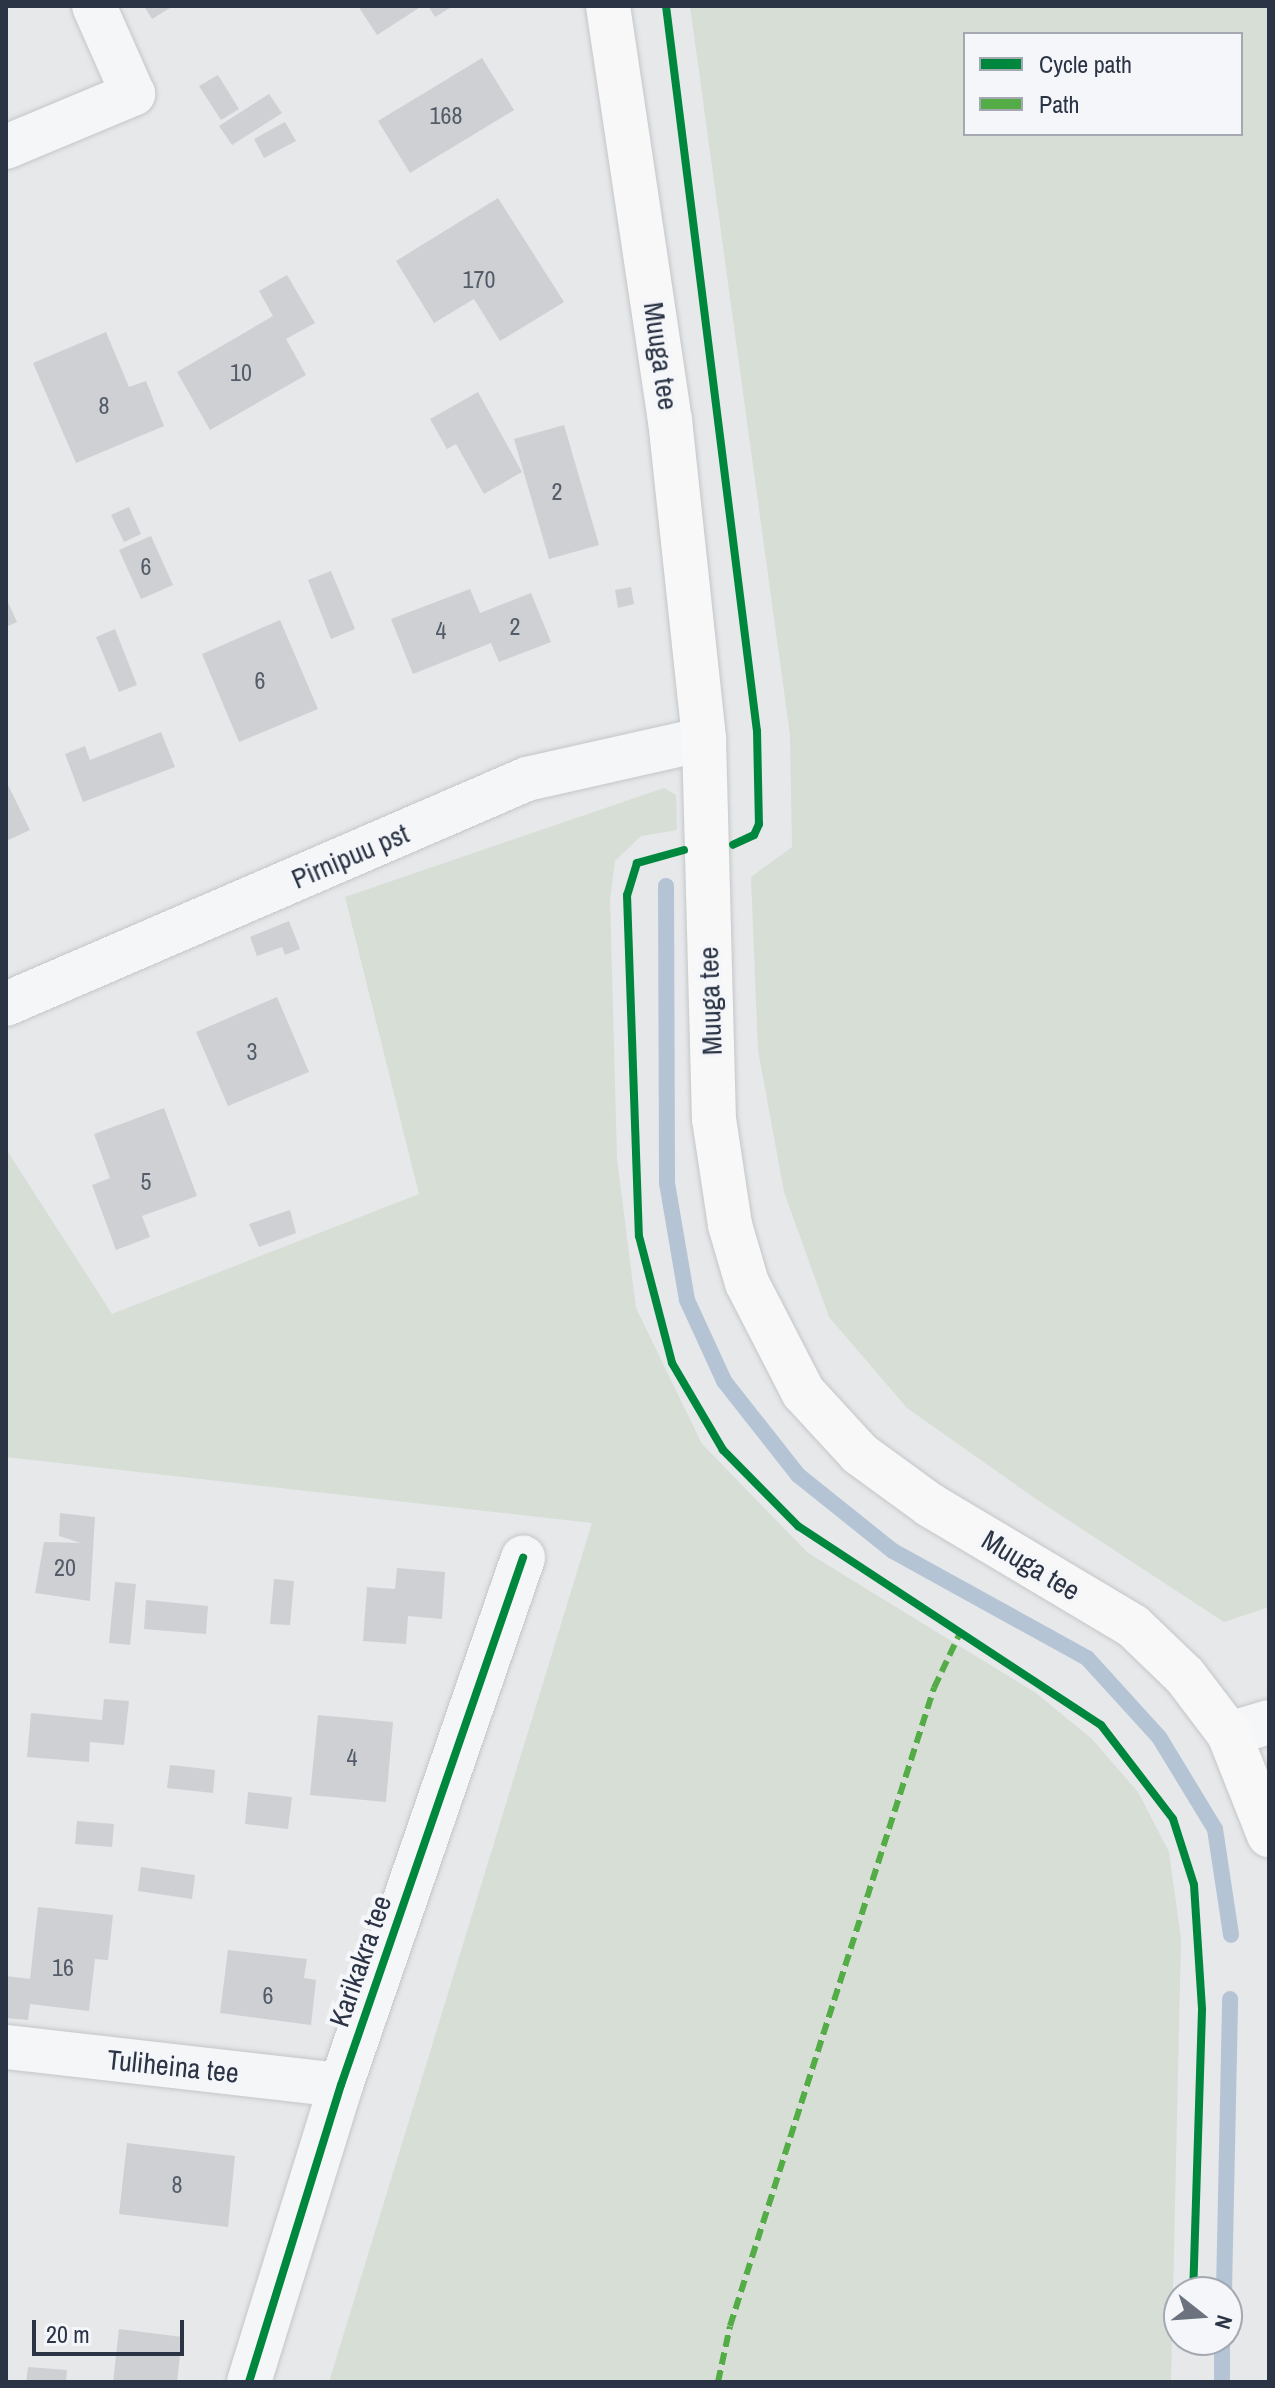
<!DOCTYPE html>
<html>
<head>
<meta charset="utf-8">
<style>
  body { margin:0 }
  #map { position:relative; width:1275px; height:2388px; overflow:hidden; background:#e6e8ea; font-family:"Archivo Narrow",sans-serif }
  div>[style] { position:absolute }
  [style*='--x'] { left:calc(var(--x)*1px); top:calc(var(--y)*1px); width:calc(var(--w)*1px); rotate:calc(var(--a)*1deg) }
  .green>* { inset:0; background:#d6ded6 }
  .stream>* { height:16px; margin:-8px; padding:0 8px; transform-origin:8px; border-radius:8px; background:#b4c4d5 }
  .building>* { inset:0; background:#ced0d3 }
  .roads { filter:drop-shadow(0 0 2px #c4c6c8) drop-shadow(0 0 2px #c4c6c8) }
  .minor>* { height:44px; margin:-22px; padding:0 22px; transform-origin:22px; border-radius:22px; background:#f5f6f7 }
  .tertiary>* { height:44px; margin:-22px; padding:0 22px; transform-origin:22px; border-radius:22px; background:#f5f6f7 }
  .secondary>* { height:44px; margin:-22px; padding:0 22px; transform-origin:22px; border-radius:22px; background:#f8f8f8 }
  .quiet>* { height:6px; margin-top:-3px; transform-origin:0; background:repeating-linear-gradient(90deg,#54ac47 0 12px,transparent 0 18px) }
  .cycleway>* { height:8px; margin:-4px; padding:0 4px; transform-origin:4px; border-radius:4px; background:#00873e }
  span { translate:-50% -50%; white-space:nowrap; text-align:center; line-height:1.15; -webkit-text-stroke:8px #f4f6f9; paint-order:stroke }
  .number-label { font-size:24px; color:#545c69 }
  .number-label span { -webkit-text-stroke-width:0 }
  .street-label { font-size:28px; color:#2b3445 }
  .frame { position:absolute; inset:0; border:8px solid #2b3445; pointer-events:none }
  .legend { position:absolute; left:963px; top:32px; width:280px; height:104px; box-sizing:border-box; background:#f4f6f9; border:2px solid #a4a8b1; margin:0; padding:10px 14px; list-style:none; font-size:24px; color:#2b3445 }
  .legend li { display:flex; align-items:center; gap:16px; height:40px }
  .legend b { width:40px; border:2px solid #a4a8b1 }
  .north { position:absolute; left:1163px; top:2276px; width:80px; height:80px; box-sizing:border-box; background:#f4f6f9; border:2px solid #a4a8b1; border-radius:50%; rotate:107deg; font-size:22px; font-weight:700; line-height:32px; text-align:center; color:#2b3445 }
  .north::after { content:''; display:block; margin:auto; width:28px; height:36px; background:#6c737f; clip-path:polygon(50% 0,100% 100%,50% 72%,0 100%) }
  .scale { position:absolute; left:32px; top:2320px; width:152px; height:36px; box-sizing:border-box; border:4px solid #2b3445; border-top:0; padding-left:10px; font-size:24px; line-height:28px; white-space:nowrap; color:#2b3445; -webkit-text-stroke:6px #f4f6f9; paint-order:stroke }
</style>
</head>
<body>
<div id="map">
  <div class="green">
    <div style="clip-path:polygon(evenodd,690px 6px,1269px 6px,1269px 1607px,1224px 1622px,1036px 1499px,907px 1408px,829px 1317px,784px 1192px,758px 1050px,751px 877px,792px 847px,790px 735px,690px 6px,965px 34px,1241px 34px,1241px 134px,965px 134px,965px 34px)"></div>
    <div style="clip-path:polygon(664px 788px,676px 795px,677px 830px,641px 836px,615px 861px,610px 899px,617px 1159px,636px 1308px,702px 1444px,808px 1553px,1036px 1693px,1092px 1739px,1138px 1792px,1169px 1852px,1181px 1939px,1171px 2382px,329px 2382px,592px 1523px,6px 1457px,6px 1149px,112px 1314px,419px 1194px,345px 897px)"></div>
  </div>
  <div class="stream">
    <div style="--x:666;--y:886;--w:297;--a:89.8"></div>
    <div style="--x:667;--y:1183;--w:119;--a:80.3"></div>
    <div style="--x:687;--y:1300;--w:89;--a:65.4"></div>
    <div style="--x:724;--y:1381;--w:120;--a:51.8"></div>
    <div style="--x:798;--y:1475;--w:122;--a:38.7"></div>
    <div style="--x:893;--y:1551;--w:222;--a:28.9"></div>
    <div style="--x:1087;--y:1658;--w:107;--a:47.7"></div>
    <div style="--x:1159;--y:1737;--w:108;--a:58.7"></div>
    <div style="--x:1215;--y:1829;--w:107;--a:81.4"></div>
    <div style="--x:1224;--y:2292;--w:293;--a:-88.8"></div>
    <div style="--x:1222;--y:2382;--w:42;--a:-90"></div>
  </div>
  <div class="building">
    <div style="clip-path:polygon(144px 6px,173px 6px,152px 19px)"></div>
    <div style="clip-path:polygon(358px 6px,422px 6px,377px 35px)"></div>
    <div style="clip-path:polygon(428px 6px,453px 6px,435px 17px)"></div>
    <div style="clip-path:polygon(482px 58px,514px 110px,410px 173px,378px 121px)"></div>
    <div style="clip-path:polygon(218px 75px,239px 109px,221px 120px,199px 86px)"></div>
    <div style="clip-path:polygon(269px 94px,282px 113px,232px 145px,219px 126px)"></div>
    <div style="clip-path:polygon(285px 122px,296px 141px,264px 158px,254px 139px)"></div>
    <div style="clip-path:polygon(498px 198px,564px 302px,500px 341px,474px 299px,434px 323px,396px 261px)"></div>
    <div style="clip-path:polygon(287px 275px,315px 323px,286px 339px,306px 375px,210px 430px,177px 372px,273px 316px,259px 291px)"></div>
    <div style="clip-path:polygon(106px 332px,129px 387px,146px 381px,164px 426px,76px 463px,33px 363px)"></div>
    <div style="clip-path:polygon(478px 392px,522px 472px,484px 494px,456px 444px,447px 449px,430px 419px)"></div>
    <div style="clip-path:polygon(564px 425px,599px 545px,549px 559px,514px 439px)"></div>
    <div style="clip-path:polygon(129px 507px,141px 534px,124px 542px,111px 515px)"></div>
    <div style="clip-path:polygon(151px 536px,173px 585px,141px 599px,119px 550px)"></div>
    <div style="clip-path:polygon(331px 571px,355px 629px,331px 639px,308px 580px)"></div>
    <div style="clip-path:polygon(631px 587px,634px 604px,618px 608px,615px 590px)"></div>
    <div style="clip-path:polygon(470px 589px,480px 613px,531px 593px,551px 642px,499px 662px,491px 643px,413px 674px,391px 619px)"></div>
    <div style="clip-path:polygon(6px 598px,17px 622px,6px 627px)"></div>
    <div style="clip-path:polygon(280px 620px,318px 709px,239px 742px,202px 654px)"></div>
    <div style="clip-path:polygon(115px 629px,137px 685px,119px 692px,96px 637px)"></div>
    <div style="clip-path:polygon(161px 732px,175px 767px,83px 802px,65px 754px,85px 746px,90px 760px)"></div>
    <div style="clip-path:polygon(6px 781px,30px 830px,6px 841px)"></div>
    <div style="clip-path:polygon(289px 921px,300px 949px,285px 955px,282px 947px,257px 956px,250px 937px)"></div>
    <div style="clip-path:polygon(277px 997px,309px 1072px,228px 1106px,196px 1032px)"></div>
    <div style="clip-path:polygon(164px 1108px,197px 1196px,142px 1216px,150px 1237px,116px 1250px,92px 1185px,110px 1178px,94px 1134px)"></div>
    <div style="clip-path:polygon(290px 1210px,296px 1233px,259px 1247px,249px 1224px)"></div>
    <div style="clip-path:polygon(60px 1513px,95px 1517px,90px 1601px,35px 1593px,44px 1542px,81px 1543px,59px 1536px)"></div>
    <div style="clip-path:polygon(397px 1568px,445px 1572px,442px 1619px,408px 1616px,406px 1644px,363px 1641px,367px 1587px,395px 1589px)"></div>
    <div style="clip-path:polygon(274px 1579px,294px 1581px,290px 1625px,270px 1624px)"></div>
    <div style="clip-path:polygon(115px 1582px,136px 1584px,130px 1645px,109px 1643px)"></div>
    <div style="clip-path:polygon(146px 1600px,208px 1606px,206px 1634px,144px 1629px)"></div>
    <div style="clip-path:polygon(104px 1699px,129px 1701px,124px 1745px,90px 1742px,89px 1762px,27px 1757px,31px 1713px,102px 1720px)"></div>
    <div style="clip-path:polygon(318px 1715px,393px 1722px,386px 1802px,310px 1795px)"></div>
    <div style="clip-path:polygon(170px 1765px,215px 1770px,213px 1793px,167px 1788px)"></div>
    <div style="clip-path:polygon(248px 1792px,292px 1797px,288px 1829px,245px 1824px)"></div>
    <div style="clip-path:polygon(77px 1821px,114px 1824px,112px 1847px,75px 1844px)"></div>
    <div style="clip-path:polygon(141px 1867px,195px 1875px,192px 1899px,138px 1891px)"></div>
    <div style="clip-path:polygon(38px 1907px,113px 1915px,108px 1960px,95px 1959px,89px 2011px,30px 2004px,28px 2020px,6px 2018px,6px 1976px,30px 1979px)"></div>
    <div style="clip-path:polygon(228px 1950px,307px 1959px,304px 1978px,316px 1980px,311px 2025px,220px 2013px)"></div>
    <div style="clip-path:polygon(127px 2143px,235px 2156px,228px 2227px,119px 2214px)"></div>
    <div style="clip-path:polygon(119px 2329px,182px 2337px,177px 2382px,113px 2382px)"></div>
    <div style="clip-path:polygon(28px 2367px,67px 2370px,66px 2382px,26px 2382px)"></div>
  </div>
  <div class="roads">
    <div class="minor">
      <div style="--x:6;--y:147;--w:138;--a:-22.7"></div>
      <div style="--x:133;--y:94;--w:96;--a:-113.9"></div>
      <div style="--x:6;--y:1004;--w:568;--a:-23.36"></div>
      <div style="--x:527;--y:779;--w:181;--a:-12.7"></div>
      <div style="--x:6;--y:2047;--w:337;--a:6.5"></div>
      <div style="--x:249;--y:2382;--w:311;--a:-72.8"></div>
      <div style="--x:341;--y:2085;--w:558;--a:-70.95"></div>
    </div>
    <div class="tertiary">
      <div style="--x:1229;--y:1734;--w:42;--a:-16.7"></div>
    </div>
    <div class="secondary">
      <div style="--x:608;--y:6;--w:419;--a:81.5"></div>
      <div style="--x:670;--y:420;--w:321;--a:83.9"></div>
      <div style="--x:704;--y:739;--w:380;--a:88.5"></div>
      <div style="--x:714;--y:1119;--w:107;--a:81.4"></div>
      <div style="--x:730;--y:1225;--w:60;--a:73.7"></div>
      <div style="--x:747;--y:1283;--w:123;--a:62.8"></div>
      <div style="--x:803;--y:1392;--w:84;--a:47.4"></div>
      <div style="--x:860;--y:1454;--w:87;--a:36.1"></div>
      <div style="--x:930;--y:1505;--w:236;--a:30.8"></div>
      <div style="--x:1133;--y:1626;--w:72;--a:43.9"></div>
      <div style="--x:1185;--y:1676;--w:73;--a:52.8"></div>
      <div style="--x:1229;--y:1734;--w:109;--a:68.4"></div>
    </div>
  </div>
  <div class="quiet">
    <div style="--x:718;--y:2382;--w:57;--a:-77.9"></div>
    <div style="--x:730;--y:2326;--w:670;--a:-72.27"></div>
    <div style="--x:934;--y:1688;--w:63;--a:-64.7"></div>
  </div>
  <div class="cycleway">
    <div style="--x:666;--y:6;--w:731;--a:82.85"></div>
    <div style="--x:757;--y:731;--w:93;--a:88.8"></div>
    <div style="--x:759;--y:824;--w:12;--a:114"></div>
    <div style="--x:754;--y:835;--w:23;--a:155"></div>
    <div style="--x:684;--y:850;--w:49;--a:164.5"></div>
    <div style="--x:637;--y:863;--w:34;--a:107"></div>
    <div style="--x:627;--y:895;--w:341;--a:88"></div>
    <div style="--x:639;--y:1236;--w:131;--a:75.4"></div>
    <div style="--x:672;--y:1363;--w:101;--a:59.6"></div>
    <div style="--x:723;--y:1450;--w:107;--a:45.4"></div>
    <div style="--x:798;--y:1526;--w:363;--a:33.3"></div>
    <div style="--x:1101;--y:1725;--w:118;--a:52.5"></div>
    <div style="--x:1173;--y:1819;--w:69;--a:72.3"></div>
    <div style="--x:1194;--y:1885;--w:125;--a:86.3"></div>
    <div style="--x:1202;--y:2010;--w:282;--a:91.8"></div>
    <div style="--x:249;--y:2382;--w:311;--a:-72.8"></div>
    <div style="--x:341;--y:2085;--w:558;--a:-70.95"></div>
  </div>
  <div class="number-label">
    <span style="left:446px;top:116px">168</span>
    <span style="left:479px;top:280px">170</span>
    <span style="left:241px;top:373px">10</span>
    <span style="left:104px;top:406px">8</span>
    <span style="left:557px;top:492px">2</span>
    <span style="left:146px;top:567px">6</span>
    <span style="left:515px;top:627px">2</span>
    <span style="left:441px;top:631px">4</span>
    <span style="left:260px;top:681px">6</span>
    <span style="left:252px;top:1052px">3</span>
    <span style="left:146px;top:1182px">5</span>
    <span style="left:65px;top:1568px">20</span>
    <span style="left:352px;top:1758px">4</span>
    <span style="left:63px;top:1968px">16</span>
    <span style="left:268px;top:1996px">6</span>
    <span style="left:177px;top:2185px">8</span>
  </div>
  <div class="street-label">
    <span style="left:661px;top:356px;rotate:82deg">Muuga tee</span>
    <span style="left:350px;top:856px;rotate:-23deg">Pirnipuu pst</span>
    <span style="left:710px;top:1001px;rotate:-92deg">Muuga tee</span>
    <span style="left:1031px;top:1565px;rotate:31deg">Muuga tee</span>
    <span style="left:360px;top:1961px;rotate:-71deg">Karikakra tee</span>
    <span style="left:173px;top:2066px;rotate:6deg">Tuliheina tee</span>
  </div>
  <div class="frame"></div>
  <ul class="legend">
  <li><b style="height:10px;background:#00873e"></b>Cycle path</li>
  <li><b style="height:10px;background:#54ac47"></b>Path</li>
  </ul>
  <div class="north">N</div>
  <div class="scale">20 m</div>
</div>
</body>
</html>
